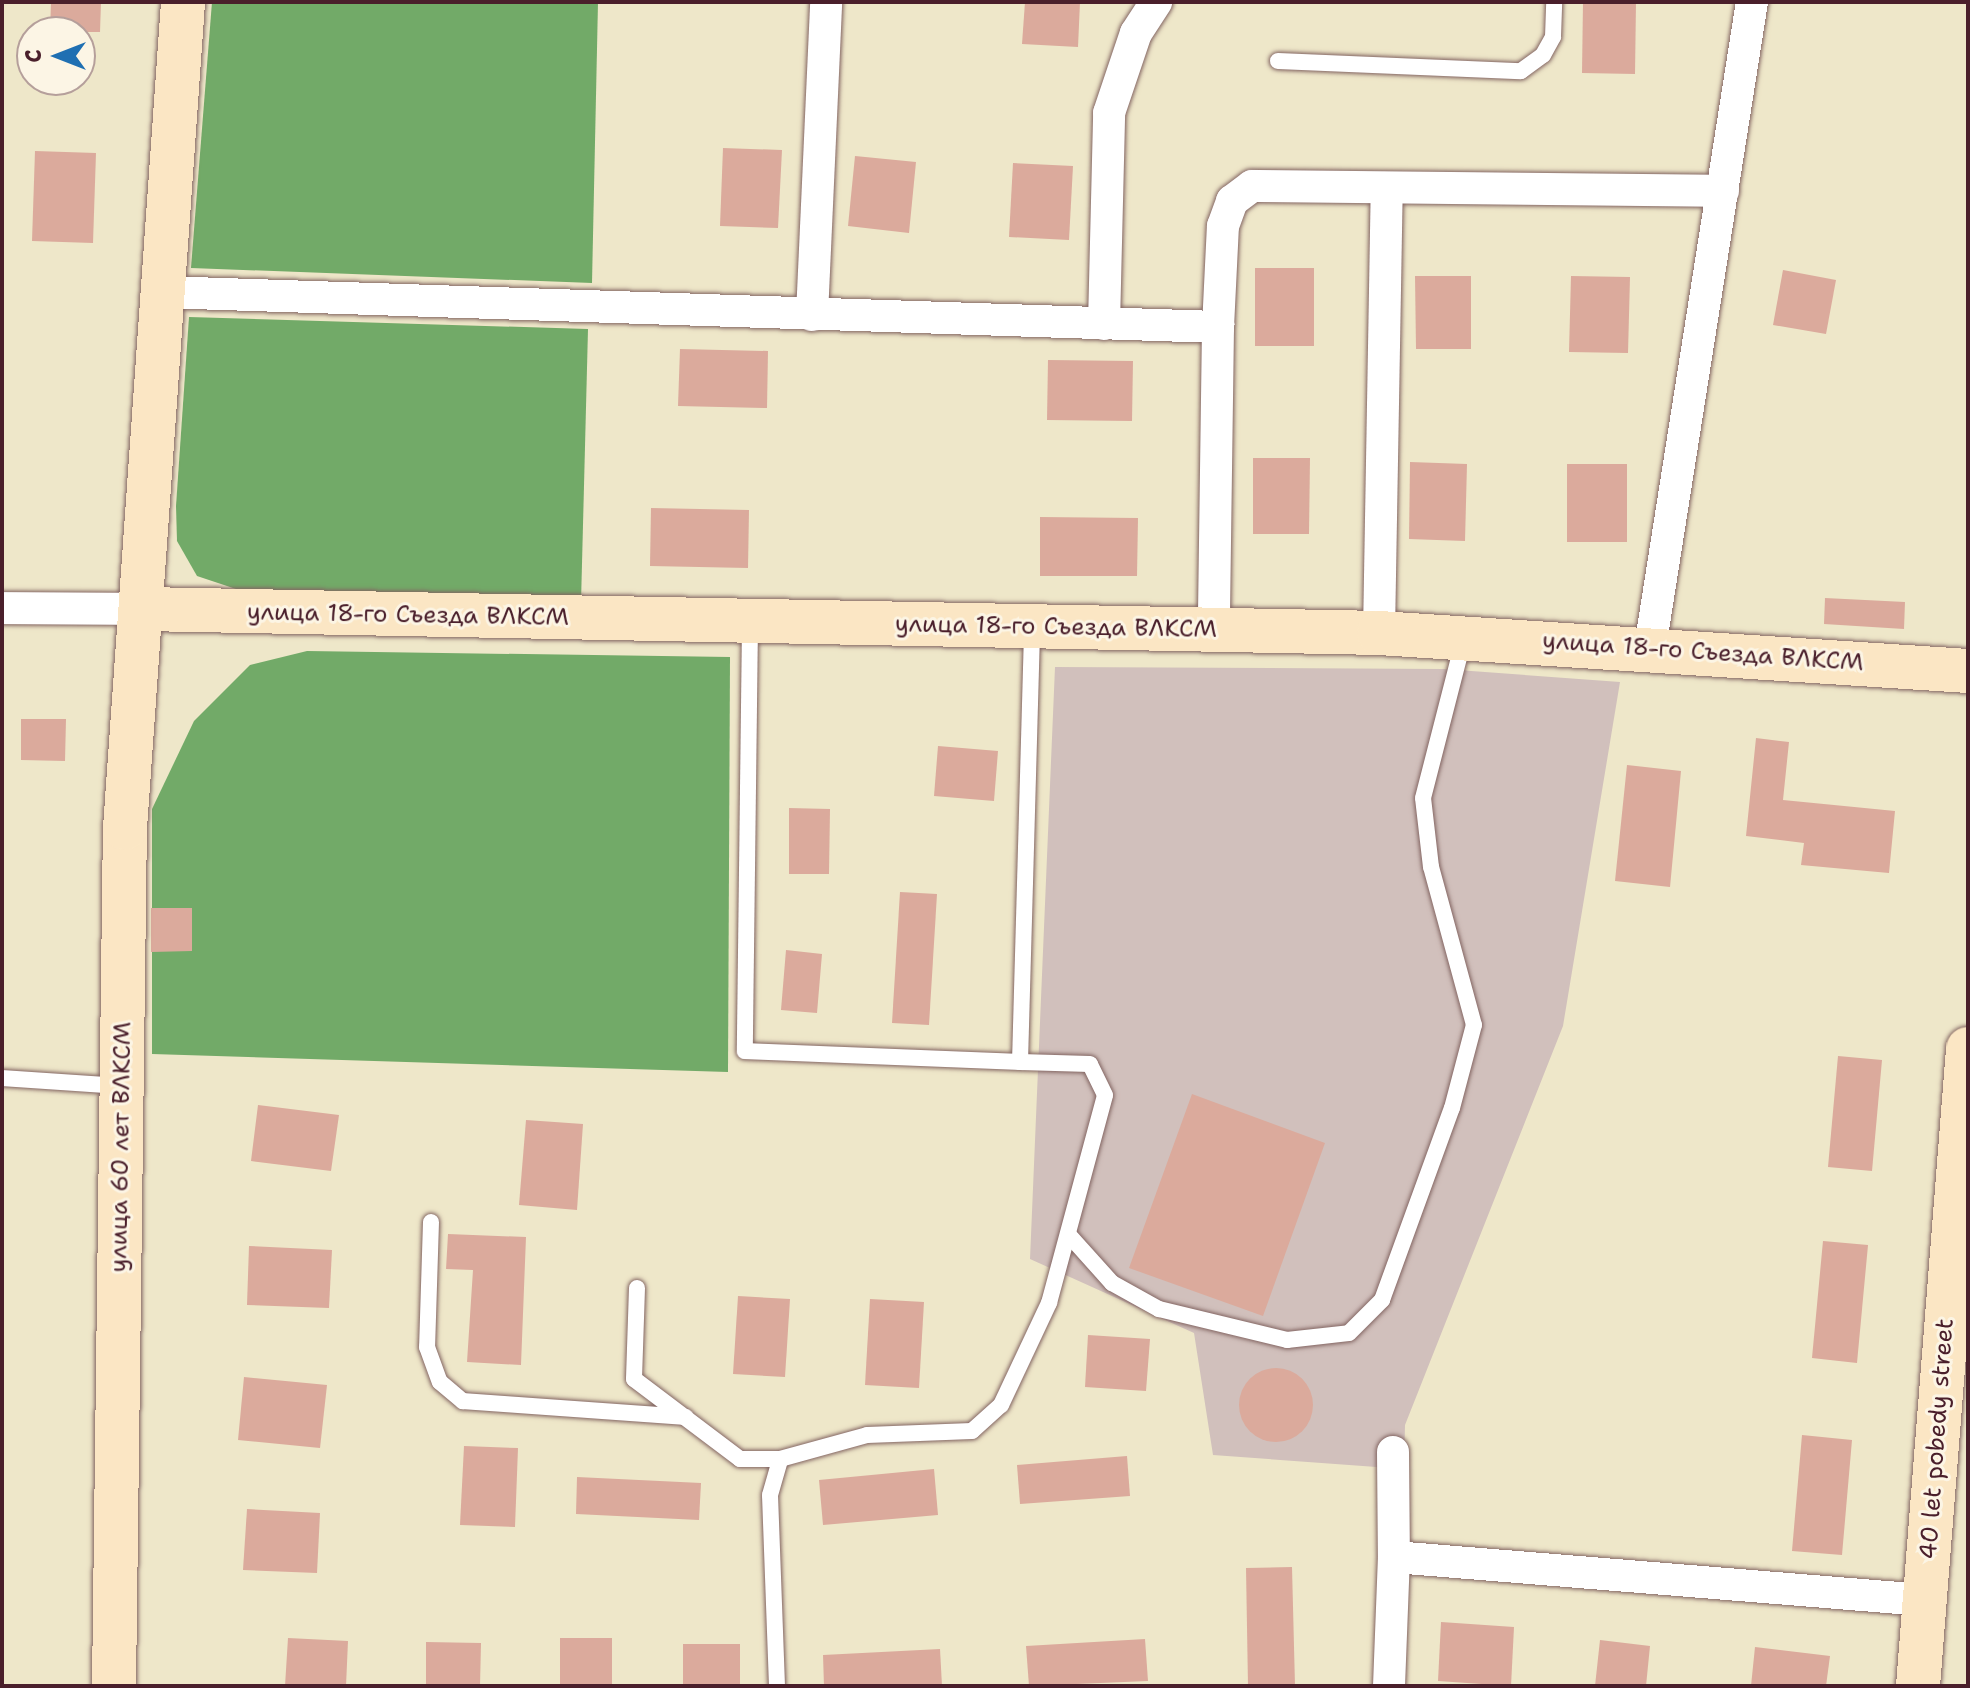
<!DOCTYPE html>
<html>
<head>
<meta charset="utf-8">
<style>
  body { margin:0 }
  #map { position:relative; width:1970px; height:1688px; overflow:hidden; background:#eee7c9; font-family:"Shantell Sans",sans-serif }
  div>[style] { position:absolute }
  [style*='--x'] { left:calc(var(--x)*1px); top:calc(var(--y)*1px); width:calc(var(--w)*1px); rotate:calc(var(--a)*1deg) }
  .industrial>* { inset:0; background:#d1c0bc }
  .forest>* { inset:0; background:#72aa68 }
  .building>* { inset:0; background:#dbaa9c }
  .round { border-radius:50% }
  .roads { filter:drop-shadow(0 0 2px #836562) drop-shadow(0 0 2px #836562) }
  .lane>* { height:16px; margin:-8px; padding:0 8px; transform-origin:8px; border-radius:8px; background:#fff }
  .street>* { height:32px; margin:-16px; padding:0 16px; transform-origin:16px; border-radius:16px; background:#fff }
  .secondary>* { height:44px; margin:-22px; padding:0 22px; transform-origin:22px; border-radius:22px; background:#fbe6c4 }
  span { translate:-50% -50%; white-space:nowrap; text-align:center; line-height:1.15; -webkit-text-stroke:6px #fcf5e5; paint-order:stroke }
  .street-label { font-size:24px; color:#4a1f2b }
  .frame { position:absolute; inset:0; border:4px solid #4a1f2b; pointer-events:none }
  .north { position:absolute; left:16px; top:16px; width:80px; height:80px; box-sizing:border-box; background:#fcf5e5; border:2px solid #b59f9b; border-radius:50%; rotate:270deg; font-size:22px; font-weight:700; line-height:32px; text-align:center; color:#4a1f2b }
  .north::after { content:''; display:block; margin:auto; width:28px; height:36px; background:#1f6fb2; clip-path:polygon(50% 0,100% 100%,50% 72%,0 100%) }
</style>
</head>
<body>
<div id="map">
  <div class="industrial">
    <div style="clip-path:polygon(1055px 667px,1444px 669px,1620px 682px,1563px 1026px,1405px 1425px,1404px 1469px,1213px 1455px,1194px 1333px,1030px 1259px)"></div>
  </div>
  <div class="forest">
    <div style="clip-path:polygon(212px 2px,598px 2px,592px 283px,191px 268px)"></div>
    <div style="clip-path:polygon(189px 317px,588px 329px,581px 603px,245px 592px,197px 576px,177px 541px,176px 506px)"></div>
    <div style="clip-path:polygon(307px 651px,730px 657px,728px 1072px,152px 1054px,152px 809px,194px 721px,250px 665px)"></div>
  </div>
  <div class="building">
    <div style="clip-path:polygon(51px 2px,101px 2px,100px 32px,50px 32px)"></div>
    <div style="clip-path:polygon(1025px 2px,1080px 2px,1078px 47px,1022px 44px)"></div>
    <div style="clip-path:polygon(1583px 2px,1636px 2px,1635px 74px,1582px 73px)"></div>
    <div style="clip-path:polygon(723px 148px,782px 150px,778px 228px,720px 226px)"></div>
    <div style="clip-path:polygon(35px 151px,96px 153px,93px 243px,32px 241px)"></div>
    <div style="clip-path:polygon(855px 156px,916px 162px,909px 233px,848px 226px)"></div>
    <div style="clip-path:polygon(1013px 163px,1073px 166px,1069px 240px,1009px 237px)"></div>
    <div style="clip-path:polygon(1255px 268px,1314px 268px,1314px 346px,1255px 346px)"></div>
    <div style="clip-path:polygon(1783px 270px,1836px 280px,1826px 334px,1773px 325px)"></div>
    <div style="clip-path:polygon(1415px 276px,1471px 276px,1471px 349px,1416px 349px)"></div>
    <div style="clip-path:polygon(1571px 276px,1630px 277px,1628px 353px,1569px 352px)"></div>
    <div style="clip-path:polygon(680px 349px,768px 351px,767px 408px,678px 406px)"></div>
    <div style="clip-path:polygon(1048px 360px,1133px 361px,1132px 421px,1047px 420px)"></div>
    <div style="clip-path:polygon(1253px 458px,1310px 458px,1309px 534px,1253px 534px)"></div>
    <div style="clip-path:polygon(1410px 462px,1467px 464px,1465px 541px,1409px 539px)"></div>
    <div style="clip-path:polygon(1567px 464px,1627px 464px,1627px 542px,1567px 542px)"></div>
    <div style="clip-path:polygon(651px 508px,749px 510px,748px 568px,650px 566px)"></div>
    <div style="clip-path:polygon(1040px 517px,1138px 518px,1137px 576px,1040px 576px)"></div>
    <div style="clip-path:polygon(1825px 598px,1905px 602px,1904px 629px,1824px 624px)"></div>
    <div style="clip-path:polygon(21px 719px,66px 719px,65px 761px,21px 760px)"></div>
    <div style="clip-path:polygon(1756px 738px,1789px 742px,1783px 800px,1895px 811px,1889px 873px,1801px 865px,1804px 843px,1746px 836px)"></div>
    <div style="clip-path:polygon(938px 746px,998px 751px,994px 801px,934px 796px)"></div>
    <div style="clip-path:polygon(1627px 765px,1681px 771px,1670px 887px,1615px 881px)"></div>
    <div style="clip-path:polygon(789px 808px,830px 809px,829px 874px,789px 874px)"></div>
    <div style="clip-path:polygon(900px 892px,937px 894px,929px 1025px,892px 1023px)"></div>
    <div style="clip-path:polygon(151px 908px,192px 908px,192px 951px,151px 952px)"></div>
    <div style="clip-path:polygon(786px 950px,822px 954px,817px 1013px,781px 1010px)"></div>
    <div style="clip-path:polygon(1838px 1056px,1882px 1060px,1872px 1171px,1828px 1167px)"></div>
    <div style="clip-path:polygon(1192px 1094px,1325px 1143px,1263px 1316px,1129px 1268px)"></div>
    <div style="clip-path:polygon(258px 1105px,339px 1115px,331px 1171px,251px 1161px)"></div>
    <div style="clip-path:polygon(526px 1120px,583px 1124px,577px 1210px,519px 1205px)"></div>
    <div style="clip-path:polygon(448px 1234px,526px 1237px,521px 1365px,467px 1362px,473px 1270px,446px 1269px)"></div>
    <div style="clip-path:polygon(1823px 1241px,1868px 1245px,1857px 1363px,1812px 1358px)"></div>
    <div style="clip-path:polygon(249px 1246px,332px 1250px,329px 1308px,247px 1305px)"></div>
    <div style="clip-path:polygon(738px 1296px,790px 1299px,785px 1377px,733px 1374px)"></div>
    <div style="clip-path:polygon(870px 1299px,924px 1302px,919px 1388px,865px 1385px)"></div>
    <div style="clip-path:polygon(1088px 1335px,1150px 1339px,1146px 1391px,1085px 1387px)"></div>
    <div class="round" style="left:1239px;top:1368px;width:74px;height:74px"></div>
    <div style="clip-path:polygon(244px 1377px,327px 1385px,320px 1448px,238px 1440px)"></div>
    <div style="clip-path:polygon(1802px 1435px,1852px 1440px,1842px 1555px,1792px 1551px)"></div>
    <div style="clip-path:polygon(464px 1446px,518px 1448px,515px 1527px,460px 1525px)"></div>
    <div style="clip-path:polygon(1127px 1456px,1130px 1496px,1020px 1504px,1017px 1465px)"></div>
    <div style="clip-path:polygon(934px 1469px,938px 1515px,823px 1525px,819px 1480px)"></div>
    <div style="clip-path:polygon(577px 1477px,701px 1483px,699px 1520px,576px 1514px)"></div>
    <div style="clip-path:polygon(247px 1509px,320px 1513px,317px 1573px,243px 1570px)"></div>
    <div style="clip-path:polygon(1292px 1567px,1295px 1686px,1248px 1686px,1246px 1568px)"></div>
    <div style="clip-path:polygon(1441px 1622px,1514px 1627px,1511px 1686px,1438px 1681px)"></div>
    <div style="clip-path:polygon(288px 1638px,348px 1641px,346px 1686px,285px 1686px)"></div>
    <div style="clip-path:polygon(560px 1638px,612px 1638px,612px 1686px,560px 1686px)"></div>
    <div style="clip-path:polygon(1145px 1639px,1148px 1681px,1029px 1686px,1026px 1646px)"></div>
    <div style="clip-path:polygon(1600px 1640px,1650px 1646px,1646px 1686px,1595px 1686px)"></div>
    <div style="clip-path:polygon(426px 1642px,481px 1643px,480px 1686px,426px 1686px)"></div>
    <div style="clip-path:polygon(683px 1644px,740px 1644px,740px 1686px,683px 1686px)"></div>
    <div style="clip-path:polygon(1755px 1647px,1830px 1656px,1826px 1686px,1751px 1686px)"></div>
    <div style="clip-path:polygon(940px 1649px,942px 1686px,824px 1686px,823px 1655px)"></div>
  </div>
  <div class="roads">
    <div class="lane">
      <div style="--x:1278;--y:61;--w:243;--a:2.4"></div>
      <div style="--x:1521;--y:71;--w:27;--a:-36"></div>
      <div style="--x:1543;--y:55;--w:21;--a:-61"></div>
      <div style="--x:1553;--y:37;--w:35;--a:-88"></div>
      <div style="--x:750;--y:624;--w:427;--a:90.7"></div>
      <div style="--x:745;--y:1051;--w:275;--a:2.3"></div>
      <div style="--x:1020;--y:1062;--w:435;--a:-88.4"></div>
      <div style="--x:2;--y:1078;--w:118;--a:3.9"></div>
      <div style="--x:431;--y:1222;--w:125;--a:91.8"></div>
      <div style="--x:427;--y:1347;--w:37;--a:70"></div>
      <div style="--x:440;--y:1382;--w:30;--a:40"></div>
      <div style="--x:463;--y:1401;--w:223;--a:4.1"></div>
      <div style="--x:1068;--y:1234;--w:66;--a:48.1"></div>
      <div style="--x:1112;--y:1283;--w:54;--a:29"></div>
      <div style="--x:1159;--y:1309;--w:132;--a:13.6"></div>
      <div style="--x:1287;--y:1340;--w:62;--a:-6.4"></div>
      <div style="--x:1349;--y:1333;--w:47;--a:-45"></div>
      <div style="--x:1382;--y:1300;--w:204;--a:-70"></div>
      <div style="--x:1452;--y:1108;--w:86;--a:-75.2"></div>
      <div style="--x:1474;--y:1025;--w:164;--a:-105.2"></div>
      <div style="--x:1431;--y:867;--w:69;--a:-96.6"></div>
      <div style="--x:1423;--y:798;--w:161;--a:-75.6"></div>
      <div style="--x:637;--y:1288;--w:91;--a:91.9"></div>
      <div style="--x:634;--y:1379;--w:133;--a:37"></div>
      <div style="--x:740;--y:1459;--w:40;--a:0"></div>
      <div style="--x:777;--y:1686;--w:191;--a:-92.1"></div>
      <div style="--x:770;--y:1495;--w:37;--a:-74"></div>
      <div style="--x:780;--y:1459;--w:90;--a:-15.4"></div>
      <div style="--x:867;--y:1435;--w:105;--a:-2.2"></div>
      <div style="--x:972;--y:1431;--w:39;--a:-42"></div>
      <div style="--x:1001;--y:1405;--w:113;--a:-64.8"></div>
      <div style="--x:1049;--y:1303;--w:215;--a:-74.9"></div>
      <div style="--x:1105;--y:1095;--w:34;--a:-116"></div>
      <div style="--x:1090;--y:1064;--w:70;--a:-178.4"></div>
    </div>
    <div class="street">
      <div style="--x:162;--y:292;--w:1057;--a:1.9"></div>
      <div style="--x:1218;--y:327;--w:303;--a:90.8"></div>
      <div style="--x:812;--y:315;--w:313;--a:-87.4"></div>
      <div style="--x:1104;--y:324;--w:211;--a:-88.6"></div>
      <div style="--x:1109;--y:113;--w:84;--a:-71.4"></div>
      <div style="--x:1136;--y:33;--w:37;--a:-57"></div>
      <div style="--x:1218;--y:327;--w:101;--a:-87.2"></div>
      <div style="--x:1223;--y:226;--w:27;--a:-70"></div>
      <div style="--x:1232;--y:201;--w:25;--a:-37"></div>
      <div style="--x:1252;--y:186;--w:471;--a:0.6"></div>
      <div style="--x:2;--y:608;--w:141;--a:0.4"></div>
      <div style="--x:1379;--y:633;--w:445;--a:-89"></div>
      <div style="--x:1650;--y:648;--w:654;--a:-81.03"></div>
      <div style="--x:1393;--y:1452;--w:105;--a:89.5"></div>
      <div style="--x:1389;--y:1686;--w:129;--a:-87.8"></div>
      <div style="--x:1394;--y:1557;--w:532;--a:4.64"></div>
    </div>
    <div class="secondary">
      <div style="--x:143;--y:609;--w:1236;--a:1.11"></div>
      <div style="--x:1379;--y:633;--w:590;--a:3.69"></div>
      <div style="--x:114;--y:1686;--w:858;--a:-89.27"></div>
      <div style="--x:125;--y:828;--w:828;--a:-85.98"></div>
      <div style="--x:1918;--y:1686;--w:639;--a:-85.51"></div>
    </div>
  </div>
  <div class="street-label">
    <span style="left:408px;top:615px;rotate:1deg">улица 18-го Съезда ВЛКСМ</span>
    <span style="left:1056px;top:627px;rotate:1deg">улица 18-го Съезда ВЛКСМ</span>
    <span style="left:1703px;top:652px;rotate:4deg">улица 18-го Съезда ВЛКСМ</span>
    <span style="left:121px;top:1147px;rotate:-89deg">улица 60 лет ВЛКСМ</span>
    <span style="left:1937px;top:1439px;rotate:-86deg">40 let pobedy street</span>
  </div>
  <div class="frame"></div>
  <div class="north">С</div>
</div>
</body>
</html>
